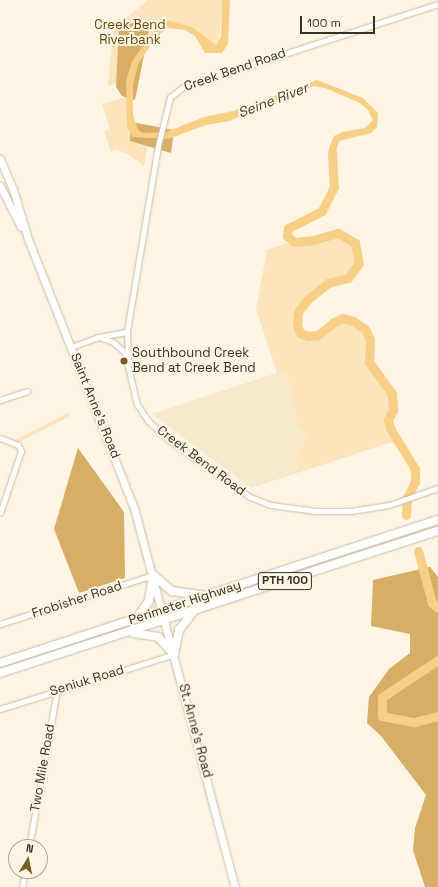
<!DOCTYPE html>
<html>
<head>
<meta charset="utf-8">
<style>
  body { margin:0 }
  #map { position:relative; width:438px; height:887px; overflow:hidden; background:#fff5e4; font-family:"Space Grotesk",sans-serif }
  div>[style] { position:absolute }
  [style*='--x'] { left:calc(var(--x)*1px); top:calc(var(--y)*1px); width:calc(var(--w)*1px); rotate:calc(var(--a)*1deg) }
  .built>* { inset:0; background:#f8e8cc }
  .green>* { inset:0; background:#fce4bc }
  .forest>* { inset:0; background:#d6ae67 }
  .water>* { inset:0; background:#f7cf86 }
  .river>* { height:9px; margin:-4.5px; padding:0 4.5px; transform-origin:4.5px; border-radius:4.5px; background:#f7cf86 }
  .roads { filter:drop-shadow(0 0 1px #c8bca8) drop-shadow(0 0 1px #c8bca8) }
  .minor>* { height:5px; margin:-2.5px; padding:0 2.5px; transform-origin:2.5px; border-radius:2.5px; background:#fff }
  .major>* { height:7px; margin:-3.5px; padding:0 3.5px; transform-origin:3.5px; border-radius:3.5px; background:#fff }
  .highway>* { height:8px; margin:-4px; padding:0 4px; transform-origin:4px; border-radius:4px; background:#fff }
  .dots>* { width:11px; height:11px; translate:-50% -50%; box-sizing:border-box; border:2px solid #fff5e4; border-radius:50% }
  span { translate:-50% -50%; white-space:nowrap; text-align:center; line-height:1.15; -webkit-text-stroke:4px #fff5e4; paint-order:stroke }
  .shield-label span { padding:1px 3px; background:#fff5e4; border:1px solid; border-radius:3px; -webkit-text-stroke-width:0 }
  .shield-label { font-size:12px; color:#353028; font-weight:700 }
  .park-label { font-size:13px; color:#5f450a }
  .street-label { font-size:13px; color:#353028 }
  .poi-label { font-size:13px; color:#353028 }
  .left { translate:0 -50%; text-align:left }
  .water-label { font-size:14px; color:#4d3c1c; font-style:italic }
  .north { position:absolute; left:8px; top:839px; width:40px; height:40px; box-sizing:border-box; background:#fff5e4; border:1px solid #aea699; border-radius:50%; rotate:10deg; font-size:11px; font-weight:700; line-height:16px; text-align:center; color:#353028 }
  .north::after { content:''; display:block; margin:auto; width:14px; height:18px; background:#745b2c; clip-path:polygon(50% 0,100% 100%,50% 72%,0 100%) }
  .scale { position:absolute; left:300px; top:16px; width:75px; height:18px; box-sizing:border-box; border:2px solid #353028; border-top:0; padding-left:5px; font-size:12px; line-height:14px; white-space:nowrap; color:#353028; -webkit-text-stroke:3px #fff5e4; paint-order:stroke }
</style>
</head>
<body>
<div id="map">
  <div class="built">
    <div style="clip-path:polygon(286px 370px,297px 425px,307px 434px,296px 457px,297px 473px,251px 488px,152px 414px)"></div>
  </div>
  <div class="green">
    <div style="clip-path:polygon(148px 0,222px 0,219px 42px,213px 45px,204px 35px,166px 20px,144px 43px,126px 81px,108px 86px,114px 22px,128px 17px)"></div>
    <div style="clip-path:polygon(128px 96px,127px 124px,149px 137px,144px 166px,129px 155px,117px 150px,111px 152px,104px 131px,110px 129px,102px 104px)"></div>
    <div style="clip-path:polygon(332px 232px,343px 235px,354px 245px,361px 256px,359px 267px,352px 274px,330px 282px,302px 307px,298px 313px,298px 327px,306px 336px,312px 335px,342px 318px,355px 321px,366px 330px,371px 340px,369px 353px,373px 367px,386px 382px,392px 396px,393px 404px,386px 417px,386px 428px,395px 441px,297px 473px,296px 457px,307px 434px,297px 425px,286px 371px,277px 373px,256px 309px,267px 250px,292px 241px,307px 241px)"></div>
    <div style="clip-path:polygon(68px 413px,70px 416px,15px 444px,11px 442px)"></div>
  </div>
  <div class="forest">
    <div style="clip-path:polygon(136px 22px,150px 25px,135px 100px,122px 96px,116px 87px,119px 27px)"></div>
    <div style="clip-path:polygon(131px 122px,174px 130px,171px 153px,130px 141px)"></div>
    <div style="clip-path:polygon(78px 448px,124px 512px,125px 578px,79px 593px,54px 529px)"></div>
    <div style="clip-path:polygon(430px 567px,438px 577px,438px 887px,425px 887px,413px 850px,415px 828px,426px 795px,381px 736px,367px 723px,369px 697px,389px 669px,410px 653px,410px 634px,371px 626px,373px 580px)"></div>
  </div>
  <div class="water">
    <div style="clip-path:polygon(222px 0,230px 0,228px 44px,222px 53px,205px 53px,195px 36px,185px 30px,168px 28px,157px 36px,138px 64px,133px 85px,133px 115px,138px 130px,143px 133px,166px 132px,204px 117px,233px 111px,317px 80px,363px 98px,378px 113px,377px 127px,371px 133px,339px 141px,336px 151px,337px 162px,330px 165px,329px 148px,334px 136px,342px 132px,365px 128px,373px 120px,368px 110px,360px 103px,325px 88px,314px 86px,229px 121px,206px 125px,168px 139px,133px 137px,127px 127px,126px 81px,132px 61px,153px 32px,166px 20px,192px 27px,216px 45px,221px 37px)"></div>
  </div>
  <div class="river">
    <div style="--x:332;--y:152;--w:35;--a:87"></div>
    <div style="--x:334;--y:187;--w:27;--a:117"></div>
    <div style="--x:322;--y:211;--w:38;--a:153"></div>
    <div style="--x:288;--y:228;--w:8;--a:97"></div>
    <div style="--x:287;--y:236;--w:9;--a:41"></div>
    <div style="--x:294;--y:242;--w:19;--a:-6"></div>
    <div style="--x:313;--y:240;--w:26;--a:-16"></div>
    <div style="--x:338;--y:233;--w:20;--a:30"></div>
    <div style="--x:355;--y:243;--w:20;--a:79"></div>
    <div style="--x:359;--y:263;--w:19;--a:126"></div>
    <div style="--x:348;--y:278;--w:21;--a:166"></div>
    <div style="--x:328;--y:283;--w:26;--a:141"></div>
    <div style="--x:308;--y:299;--w:16;--a:128"></div>
    <div style="--x:298;--y:312;--w:14;--a:94"></div>
    <div style="--x:297;--y:326;--w:8;--a:67"></div>
    <div style="--x:300;--y:333;--w:9;--a:21"></div>
    <div style="--x:308;--y:336;--w:10;--a:-6"></div>
    <div style="--x:318;--y:335;--w:21;--a:-39"></div>
    <div style="--x:334;--y:322;--w:10;--a:-24"></div>
    <div style="--x:343;--y:318;--w:10;--a:17"></div>
    <div style="--x:353;--y:321;--w:14;--a:34"></div>
    <div style="--x:365;--y:329;--w:11;--a:63"></div>
    <div style="--x:370;--y:339;--w:23;--a:92"></div>
    <div style="--x:369;--y:362;--w:39;--a:54"></div>
    <div style="--x:392;--y:394;--w:16;--a:86"></div>
    <div style="--x:393;--y:410;--w:11;--a:117"></div>
    <div style="--x:388;--y:420;--w:8;--a:76"></div>
    <div style="--x:390;--y:428;--w:48;--a:58.6"></div>
    <div style="--x:415;--y:469;--w:13;--a:90"></div>
    <div style="--x:415;--y:482;--w:17;--a:118"></div>
    <div style="--x:407;--y:497;--w:18;--a:93"></div>
    <div style="--x:418;--y:551;--w:54;--a:74.9"></div>
    <div style="--x:432;--y:603;--w:8;--a:40"></div>
    <div style="--x:438;--y:660;--w:67;--a:146.5"></div>
    <div style="--x:382;--y:697;--w:19;--a:90"></div>
    <div style="--x:382;--y:716;--w:33;--a:11"></div>
    <div style="--x:414;--y:722;--w:25;--a:-14"></div>
  </div>
  <div class="roads">
    <div class="minor">
      <div style="--x:438;--y:4;--w:268;--a:162"></div>
      <div style="--x:183;--y:87;--w:16;--a:142"></div>
      <div style="--x:170;--y:97;--w:50;--a:103.8"></div>
      <div style="--x:158;--y:146;--w:189;--a:99.5"></div>
      <div style="--x:127;--y:332;--w:34;--a:88"></div>
      <div style="--x:128;--y:366;--w:39;--a:77"></div>
      <div style="--x:137;--y:404;--w:20;--a:57"></div>
      <div style="--x:148;--y:421;--w:30;--a:42"></div>
      <div style="--x:170;--y:441;--w:98;--a:35"></div>
      <div style="--x:250;--y:497;--w:22;--a:21"></div>
      <div style="--x:271;--y:505;--w:45;--a:7.6"></div>
      <div style="--x:316;--y:511;--w:35;--a:0"></div>
      <div style="--x:351;--y:511;--w:38;--a:-9"></div>
      <div style="--x:389;--y:505;--w:52;--a:-19.1"></div>
      <div style="--x:99;--y:337;--w:15;--a:20"></div>
      <div style="--x:113;--y:342;--w:20;--a:41"></div>
      <div style="--x:71;--y:347;--w:29;--a:-20"></div>
      <div style="--x:98;--y:337;--w:29;--a:-10"></div>
      <div style="--x:0;--y:400;--w:29;--a:-18"></div>
      <div style="--x:0;--y:438;--w:19;--a:21"></div>
      <div style="--x:18;--y:445;--w:7;--a:63"></div>
      <div style="--x:21;--y:451;--w:65;--a:108.7"></div>
      <div style="--x:0;--y:624;--w:161;--a:-17.8"></div>
      <div style="--x:0;--y:709;--w:182;--a:-17.5"></div>
      <div style="--x:29;--y:847;--w:159;--a:-79.9"></div>
      <div style="--x:22;--y:887;--w:16;--a:-79"></div>
    </div>
    <div class="major">
      <div style="--x:0;--y:159;--w:33;--a:67"></div>
      <div style="--x:13;--y:189;--w:52;--a:73.3"></div>
      <div style="--x:28;--y:239;--w:289;--a:68.5"></div>
      <div style="--x:134;--y:508;--w:392;--a:75.1"></div>
      <div style="--x:0;--y:186;--w:46;--a:62.9"></div>
    </div>
    <div class="highway">
      <div style="--x:153;--y:575;--w:25;--a:40"></div>
      <div style="--x:172;--y:591;--w:30;--a:8"></div>
      <div style="--x:137;--y:618;--w:21;--a:-55"></div>
      <div style="--x:149;--y:601;--w:26;--a:-81"></div>
      <div style="--x:133;--y:633;--w:25;--a:9"></div>
      <div style="--x:158;--y:637;--w:23;--a:47"></div>
      <div style="--x:174;--y:654;--w:25;--a:-78"></div>
      <div style="--x:179;--y:630;--w:23;--a:-52"></div>
      <div style="--x:0;--y:663;--w:461;--a:-18.1"></div>
      <div style="--x:0;--y:673;--w:460;--a:-18"></div>
    </div>
  </div>
  <div class="dots">
    <div style="left:124px;top:361px;background:#745b2c"></div>
  </div>
  <div class="shield-label">
    <span style="left:285px;top:581px">PTH 100</span>
  </div>
  <div class="park-label">
    <span style="left:130px;top:33px">Creek Bend<br>Riverbank</span>
  </div>
  <div class="street-label">
    <span style="left:235px;top:70px;rotate:-19deg">Creek Bend Road</span>
    <span style="left:95px;top:406px;rotate:68deg">Saint Anne's Road</span>
    <span style="left:201px;top:461px;rotate:37deg">Creek Bend Road</span>
    <span style="left:77px;top:600px;rotate:-18deg">Frobisher Road</span>
    <span style="left:185px;top:603px;rotate:-18deg">Perimeter Highway</span>
    <span style="left:87px;top:681px;rotate:-17deg">Seniuk Road</span>
    <span style="left:195px;top:731px;rotate:75deg">St. Anne's Road</span>
    <span style="left:43px;top:768px;rotate:-80deg">Two Mile Road</span>
  </div>
  <div class="poi-label">
    <span class="left" style="left:132px;top:361px">Southbound Creek<br>Bend at Creek Bend</span>
  </div>
  <div class="water-label">
    <span style="left:273px;top:100px;rotate:-21deg">Seine River</span>
  </div>
  <div class="north">N</div>
  <div class="scale">100 m</div>
</div>
</body>
</html>
